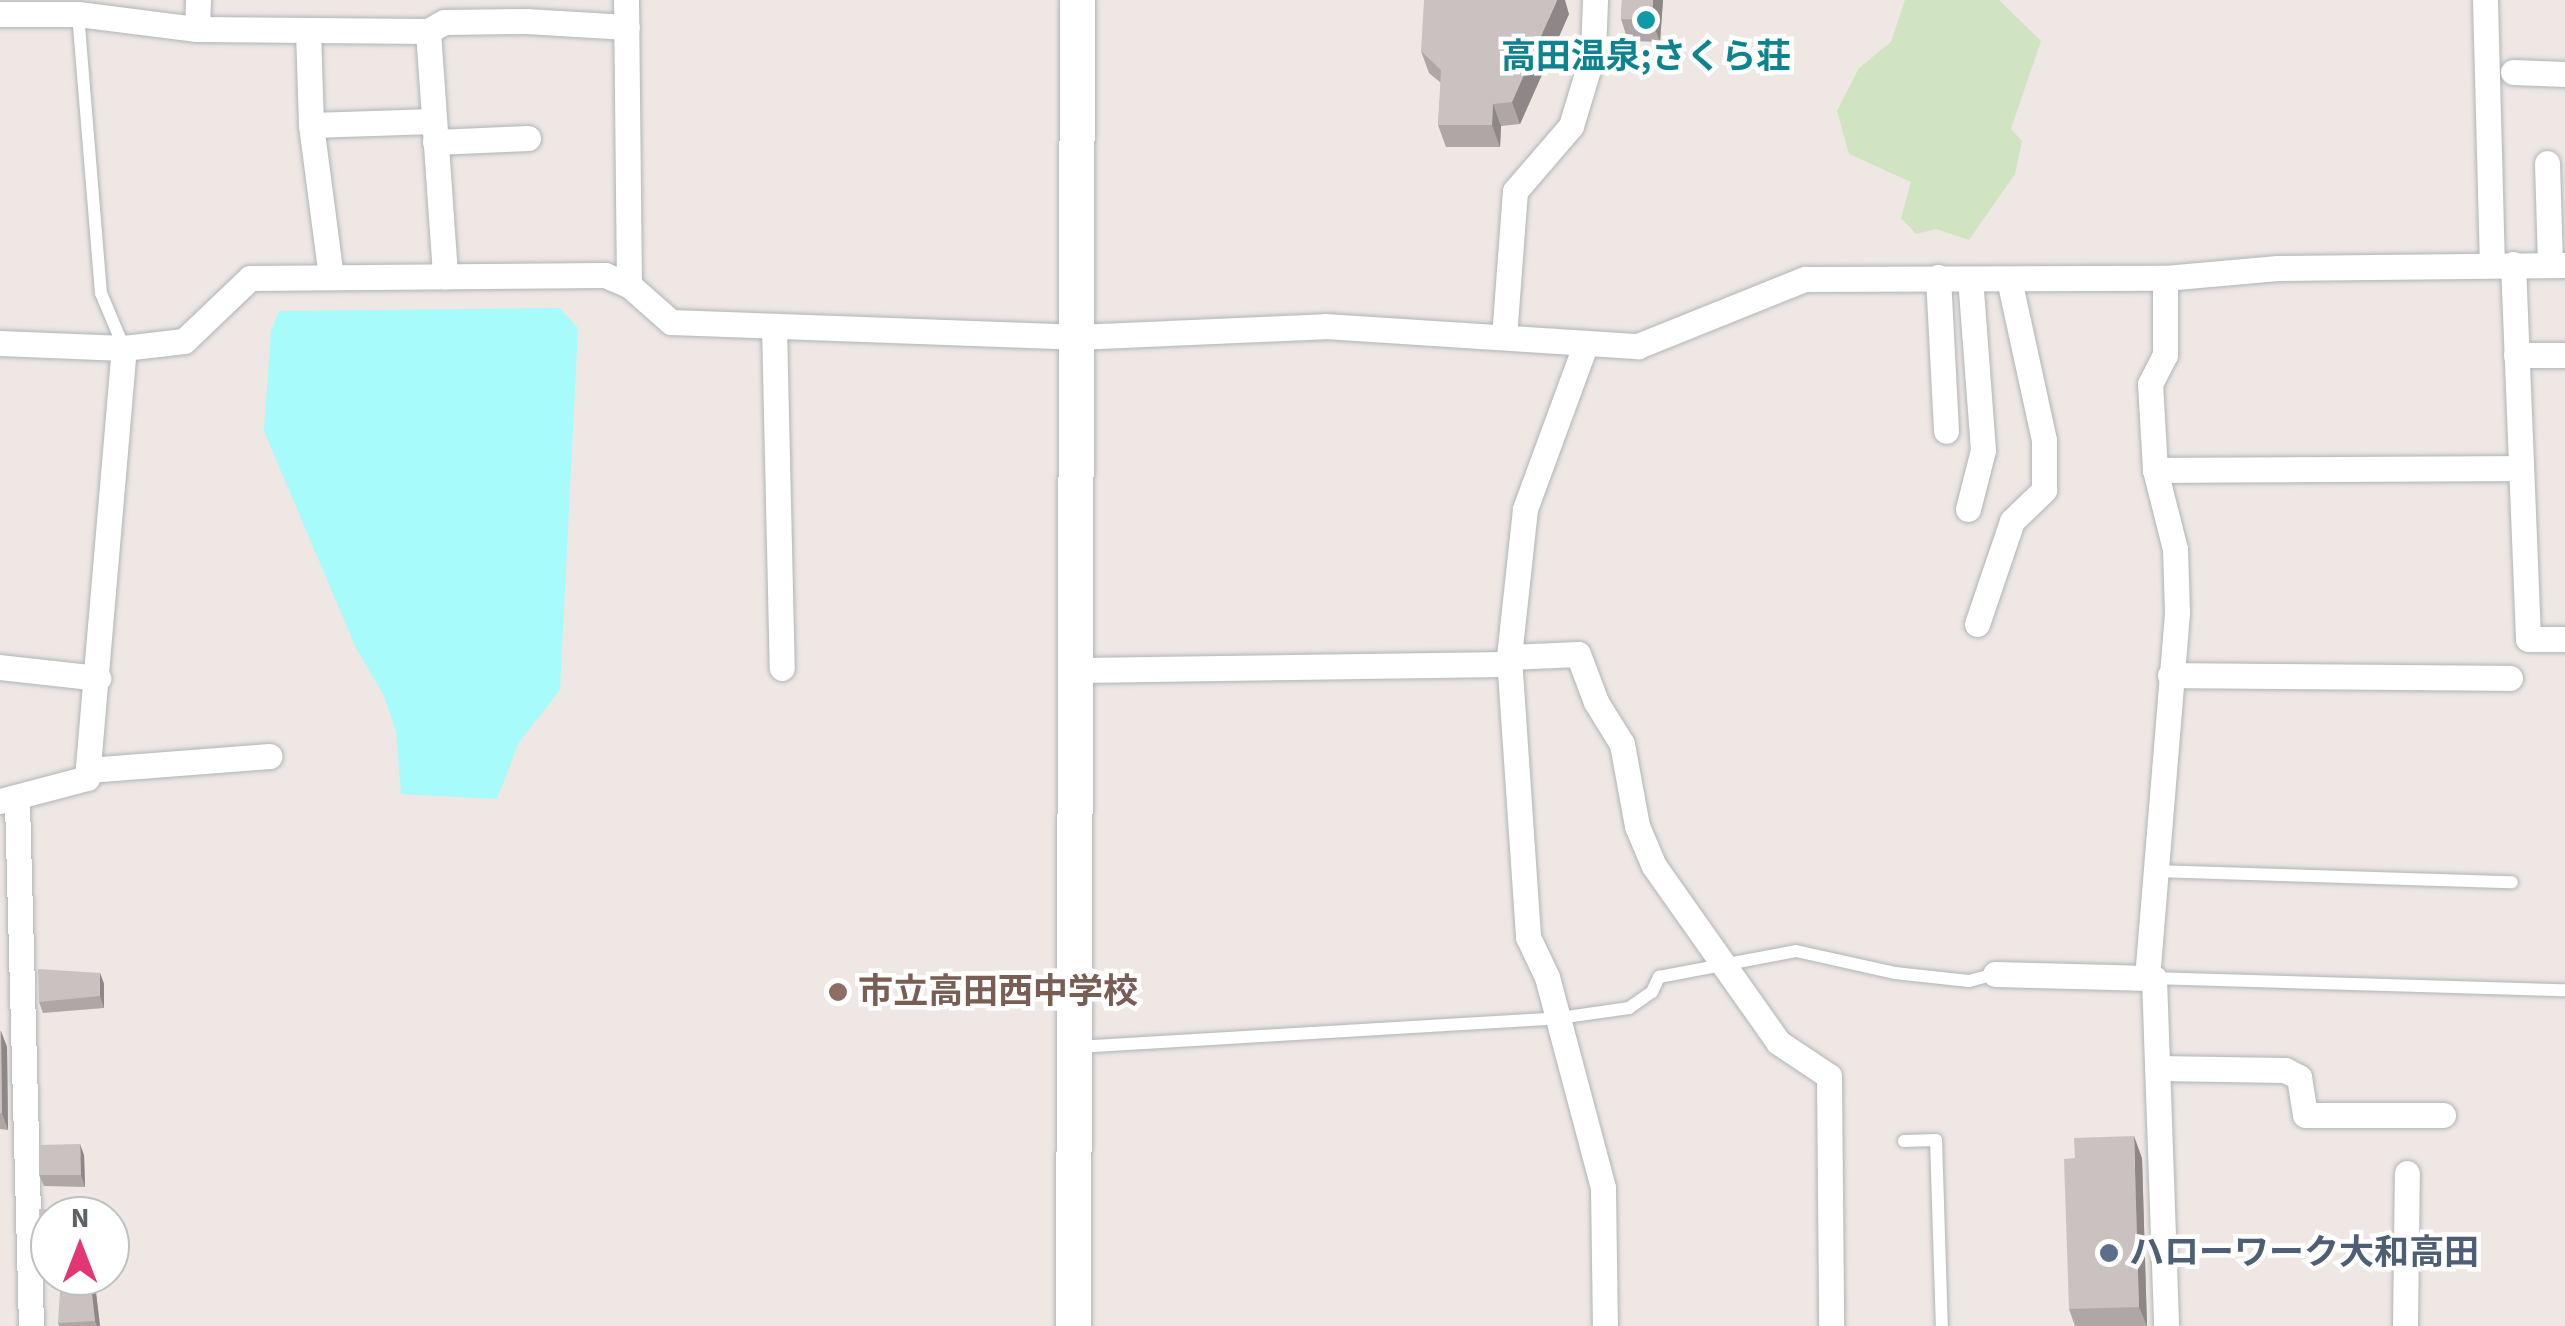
<!DOCTYPE html>
<html>
<head>
<meta charset="utf-8">
<style>
  body { margin:0 }
  #map { position:relative; width:2565px; height:1326px; overflow:hidden; background:#eee7e4; font-family:"Source Sans 3","Noto Sans JP",sans-serif }
  div>[style] { position:absolute }
  [style*='--x'] { left:calc(var(--x)*1px); top:calc(var(--y)*1px); width:calc(var(--w)*1px); rotate:calc(var(--a)*1deg) }
  .green>* { inset:0; background:#d1e4c2 }
  .water>* { inset:0; background:#a7fbfb }
  .roads { filter:drop-shadow(0 0 2px #afb5b6) drop-shadow(0 0 2px #afb5b6) }
  .lane>* { height:12px; margin:-6px; padding:0 6px; transform-origin:6px; border-radius:6px; background:#fff }
  .street>* { height:25px; margin:-12.5px; padding:0 12.5px; transform-origin:12.5px; border-radius:12.5px; background:#fff }
  .secondary>* { height:35px; margin:-17.5px; padding:0 17.5px; transform-origin:17.5px; border-radius:17.5px; background:#fff }
  .wall>* { inset:0; background:#aea7a6 }
  .shaded-wall>* { inset:0; background:#8d8887 }
  .building>* { inset:0; background:#cac2c1 }
  .dots>* { width:28px; height:28px; translate:-50% -50%; box-sizing:border-box; border:5px solid #fff; border-radius:50% }
  span { translate:-50% -50%; white-space:nowrap; text-align:center; line-height:1.15; -webkit-text-stroke:9px #fff; paint-order:stroke }
  .culture-label { font-size:35px; color:#0d838f; font-weight:700 }
  .education-label { font-size:35px; color:#785e54; font-weight:700 }
  .left { translate:0 -50%; text-align:left }
  .service-label { font-size:35px; color:#4e5e75; font-weight:700 }
  .north { position:absolute; left:30px; top:1196px; width:100px; height:100px; box-sizing:border-box; background:#fff; border:2px solid #bec1c1; border-radius:50%; rotate:0deg; font-size:28px; font-weight:700; line-height:40px; text-align:center; color:#5c6364 }
  .north::after { content:''; display:block; margin:auto; width:35px; height:45px; background:#e23675; clip-path:polygon(50% 0,100% 100%,50% 72%,0 100%) }
</style>
</head>
<body>
<div id="map">
  <div class="green">
    <div style="clip-path:polygon(1905px 0,1999px 0,2041px 41px,2011px 129px,2022px 141px,2015px 174px,1969px 240px,1936px 229px,1916px 234px,1901px 218px,1911px 182px,1849px 154px,1837px 111px,1859px 68px,1891px 42px)"></div>
  </div>
  <div class="water">
    <div style="clip-path:polygon(560px 308px,578px 328px,560px 690px,519px 742px,497px 799px,401px 794px,396px 731px,384px 696px,355px 646px,264px 431px,271px 331px,279px 311px)"></div>
  </div>
  <div class="roads">
    <div class="lane">
      <div style="--x:78;--y:14;--w:280;--a:85.3"></div>
      <div style="--x:101;--y:293;--w:60;--a:67.3"></div>
      <div style="--x:2153;--y:871;--w:359;--a:1.8"></div>
      <div style="--x:2149;--y:978;--w:416;--a:1.7"></div>
      <div style="--x:1077;--y:1047;--w:483;--a:-3.4"></div>
      <div style="--x:1559;--y:1018;--w:71;--a:-8.1"></div>
      <div style="--x:1629;--y:1008;--w:28;--a:-35"></div>
      <div style="--x:1652;--y:992;--w:17;--a:-65"></div>
      <div style="--x:1659;--y:977;--w:139;--a:-10.7"></div>
      <div style="--x:1796;--y:951;--w:101;--a:12.5"></div>
      <div style="--x:1895;--y:973;--w:74;--a:6.2"></div>
      <div style="--x:1969;--y:981;--w:27;--a:-15"></div>
      <div style="--x:1904;--y:1141;--w:32;--a:-2"></div>
      <div style="--x:1936;--y:1140;--w:186;--a:88.2"></div>
    </div>
    <div class="street">
      <div style="--x:626;--y:0;--w:285;--a:89.4"></div>
      <div style="--x:2485;--y:0;--w:264;--a:88.5"></div>
      <div style="--x:0;--y:14;--w:78;--a:0"></div>
      <div style="--x:78;--y:14;--w:120;--a:7.2"></div>
      <div style="--x:197;--y:29;--w:231;--a:0.5"></div>
      <div style="--x:428;--y:31;--w:18;--a:-29"></div>
      <div style="--x:444;--y:22;--w:82;--a:-0.7"></div>
      <div style="--x:526;--y:21;--w:101;--a:3.4"></div>
      <div style="--x:197;--y:29;--w:29;--a:-88"></div>
      <div style="--x:308;--y:30;--w:95;--a:88.2"></div>
      <div style="--x:311;--y:125;--w:152;--a:82.5"></div>
      <div style="--x:428;--y:31;--w:246;--a:86"></div>
      <div style="--x:2513;--y:72;--w:52;--a:2.2"></div>
      <div style="--x:311;--y:125;--w:123;--a:-1.9"></div>
      <div style="--x:435;--y:142;--w:93;--a:-2.5"></div>
      <div style="--x:2547;--y:163;--w:102;--a:88.3"></div>
      <div style="--x:2513;--y:264;--w:375;--a:87.7"></div>
      <div style="--x:2528;--y:639;--w:37;--a:0"></div>
      <div style="--x:1938;--y:277;--w:154;--a:87"></div>
      <div style="--x:774;--y:326;--w:342;--a:88.7"></div>
      <div style="--x:1504;--y:337;--w:146;--a:-85.7"></div>
      <div style="--x:1515;--y:191;--w:86;--a:-49.3"></div>
      <div style="--x:1571;--y:126;--w:76;--a:-73.2"></div>
      <div style="--x:1593;--y:53;--w:53;--a:-87.8"></div>
      <div style="--x:0;--y:343;--w:124;--a:2.3"></div>
      <div style="--x:124;--y:348;--w:60;--a:-6.7"></div>
      <div style="--x:184;--y:341;--w:91;--a:-43.7"></div>
      <div style="--x:250;--y:278;--w:355;--a:-0.5"></div>
      <div style="--x:605;--y:275;--w:26;--a:23"></div>
      <div style="--x:629;--y:285;--w:56;--a:41.4"></div>
      <div style="--x:671;--y:322;--w:405;--a:2.1"></div>
      <div style="--x:1076;--y:337;--w:249;--a:-2.5"></div>
      <div style="--x:1325;--y:326;--w:314;--a:3.7"></div>
      <div style="--x:1638;--y:346;--w:180;--a:-21.9"></div>
      <div style="--x:1805;--y:279;--w:360;--a:-0.2"></div>
      <div style="--x:2165;--y:278;--w:113;--a:-5.1"></div>
      <div style="--x:2278;--y:268;--w:287;--a:-0.6"></div>
      <div style="--x:1586;--y:343;--w:177;--a:110.2"></div>
      <div style="--x:1525;--y:509;--w:149;--a:96.2"></div>
      <div style="--x:1509;--y:657;--w:281;--a:86.1"></div>
      <div style="--x:1528;--y:937;--w:44;--a:64.6"></div>
      <div style="--x:1547;--y:977;--w:218;--a:75.1"></div>
      <div style="--x:1603;--y:1188;--w:138;--a:89.2"></div>
      <div style="--x:2516;--y:355;--w:49;--a:0"></div>
      <div style="--x:2155;--y:470;--w:365;--a:-0.3"></div>
      <div style="--x:1968;--y:509;--w:61;--a:-75.7"></div>
      <div style="--x:1983;--y:450;--w:171;--a:-94.3"></div>
      <div style="--x:1977;--y:624;--w:109;--a:-71.2"></div>
      <div style="--x:2012;--y:521;--w:45;--a:-44.1"></div>
      <div style="--x:2044;--y:490;--w:50;--a:-90"></div>
      <div style="--x:2044;--y:440;--w:164;--a:-102.3"></div>
      <div style="--x:1509;--y:657;--w:69;--a:-2.5"></div>
      <div style="--x:1578;--y:654;--w:51;--a:69.4"></div>
      <div style="--x:1596;--y:702;--w:49;--a:58.2"></div>
      <div style="--x:1622;--y:744;--w:83;--a:79.6"></div>
      <div style="--x:1637;--y:826;--w:43;--a:67"></div>
      <div style="--x:1654;--y:866;--w:215;--a:54.8"></div>
      <div style="--x:1778;--y:1042;--w:61;--a:33.7"></div>
      <div style="--x:1829;--y:1076;--w:250;--a:89.5"></div>
      <div style="--x:0;--y:667;--w:99;--a:6.4"></div>
      <div style="--x:1075;--y:670;--w:434;--a:-0.8"></div>
      <div style="--x:2170;--y:675;--w:340;--a:0.5"></div>
      <div style="--x:88;--y:770;--w:182;--a:-4.4"></div>
      <div style="--x:0;--y:801;--w:90;--a:-14.8"></div>
      <div style="--x:87;--y:778;--w:432;--a:-85.1"></div>
      <div style="--x:17;--y:802;--w:524;--a:88.47"></div>
      <div style="--x:1995;--y:974;--w:152;--a:1.5"></div>
      <div style="--x:2147;--y:978;--w:367;--a:-85.3"></div>
      <div style="--x:2177;--y:612;--w:63;--a:-91.8"></div>
      <div style="--x:2175;--y:549;--w:81;--a:-104.2"></div>
      <div style="--x:2155;--y:470;--w:86;--a:-93.3"></div>
      <div style="--x:2150;--y:384;--w:33;--a:-63"></div>
      <div style="--x:2165;--y:355;--w:77;--a:-90"></div>
      <div style="--x:2154;--y:978;--w:348;--a:88"></div>
      <div style="--x:2157;--y:1068;--w:128;--a:0.9"></div>
      <div style="--x:2285;--y:1070;--w:16;--a:27"></div>
      <div style="--x:2299;--y:1077;--w:38;--a:81"></div>
      <div style="--x:2305;--y:1115;--w:138;--a:0"></div>
      <div style="--x:2405;--y:1326;--w:153;--a:-89.3"></div>
    </div>
    <div class="secondary">
      <div style="--x:1073;--y:1326;--w:1326;--a:-89.83"></div>
    </div>
  </div>
  <div class="wall">
    <div style="clip-path:polygon(1622px 0,1663px 0,1660px 42px,1628px 41px,1621px 19px)"></div>
    <div style="clip-path:polygon(1569px 14px,1520px 124px,1501px 126px,1500px 147px,1446px 147px,1438px 125px,1441px 83px,1429px 73px,1421px 51px)"></div>
    <div style="clip-path:polygon(100px 973px,104px 984px,104px 1008px,43px 1013px,39px 1002px)"></div>
    <div style="clip-path:polygon(0 1031px,7px 1047px,8px 1130px,0 1129px)"></div>
    <div style="clip-path:polygon(84px 1155px,85px 1187px,44px 1186px,39px 1175px)"></div>
    <div style="clip-path:polygon(2142px 1158px,2147px 1326px,2075px 1326px,2069px 1309px)"></div>
    <div style="clip-path:polygon(50px 1216px,50px 1267px,46px 1267px,40px 1252px)"></div>
    <div style="clip-path:polygon(94px 1276px,100px 1326px,59px 1326px,58px 1323px)"></div>
  </div>
  <div class="shaded-wall">
    <div style="clip-path:polygon(1557px 0,1565px 0,1569px 14px,1520px 124px,1512px 102px)"></div>
    <div style="clip-path:polygon(1653px 0,1663px 0,1660px 42px,1652px 20px)"></div>
    <div style="clip-path:polygon(1493px 104px,1501px 126px,1500px 147px,1492px 125px)"></div>
    <div style="clip-path:polygon(100px 973px,104px 984px,104px 1008px,100px 996px)"></div>
    <div style="clip-path:polygon(1px 1031px,7px 1047px,8px 1130px,2px 1113px)"></div>
    <div style="clip-path:polygon(2134px 1136px,2142px 1158px,2147px 1326px,2139px 1307px)"></div>
    <div style="clip-path:polygon(80px 1144px,84px 1155px,85px 1187px,81px 1175px)"></div>
    <div style="clip-path:polygon(90px 1276px,94px 1276px,100px 1326px,97px 1326px,95px 1321px)"></div>
  </div>
  <div class="building">
    <div style="clip-path:polygon(1424px 0,1557px 0,1512px 102px,1493px 104px,1492px 125px,1438px 125px,1441px 70px,1421px 51px)"></div>
    <div style="clip-path:polygon(1622px 0,1653px 0,1652px 20px,1621px 19px)"></div>
    <div style="clip-path:polygon(38px 969px,100px 973px,100px 996px,39px 1002px)"></div>
    <div style="clip-path:polygon(0 1031px,1px 1031px,2px 1113px,0 1113px)"></div>
    <div style="clip-path:polygon(2134px 1136px,2139px 1307px,2069px 1309px,2064px 1159px,2075px 1158px,2074px 1138px)"></div>
    <div style="clip-path:polygon(80px 1144px,81px 1175px,39px 1175px,39px 1145px)"></div>
    <div style="clip-path:polygon(39px 1209px,91px 1210px,91px 1216px,50px 1216px,50px 1252px,40px 1252px)"></div>
    <div style="clip-path:polygon(61px 1276px,90px 1276px,95px 1321px,58px 1323px)"></div>
  </div>
  <div class="dots">
    <div style="left:1646px;top:20px;background:#0f9aa8"></div>
    <div style="left:838px;top:992px;background:#8d6e63"></div>
    <div style="left:2109px;top:1253px;background:#5c6f8a"></div>
  </div>
  <div class="culture-label">
    <span style="left:1646px;top:57px">高田温泉;さくら荘</span>
  </div>
  <div class="education-label">
    <span class="left" style="left:858px;top:992px">市立高田西中学校</span>
  </div>
  <div class="service-label">
    <span class="left" style="left:2129px;top:1253px">ハローワーク大和高田</span>
  </div>
  <div class="north">N</div>
</div>
</body>
</html>
